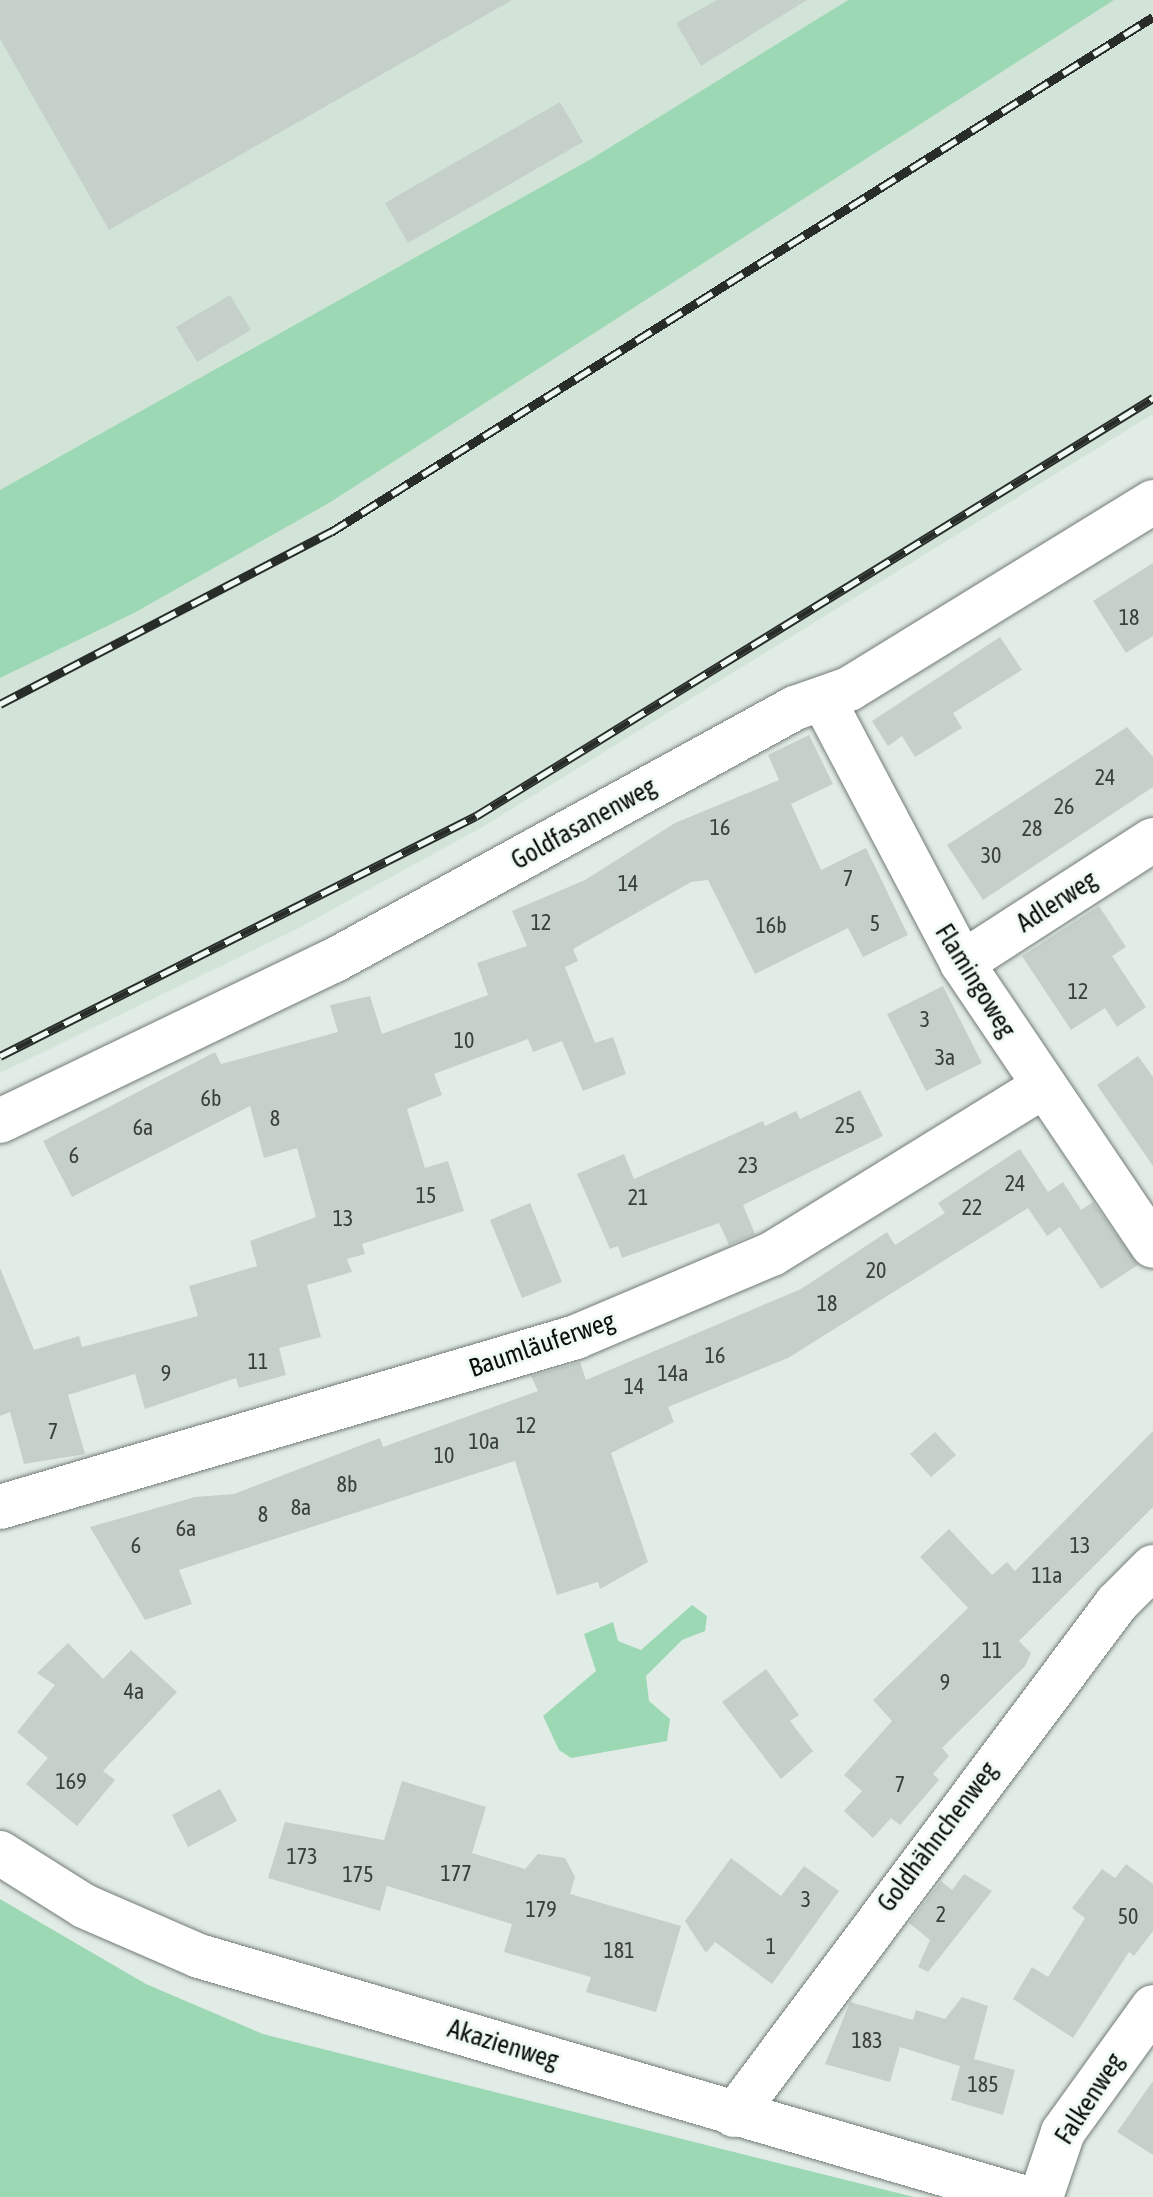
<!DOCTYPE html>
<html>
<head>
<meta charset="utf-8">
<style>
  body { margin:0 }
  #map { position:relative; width:1153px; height:2197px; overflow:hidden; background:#e2ece6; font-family:"Asap Condensed",sans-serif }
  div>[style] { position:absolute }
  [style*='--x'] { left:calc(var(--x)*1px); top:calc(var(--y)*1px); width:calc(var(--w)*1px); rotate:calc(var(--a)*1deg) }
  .built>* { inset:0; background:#d2e3d7 }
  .green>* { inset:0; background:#9cd8b4 }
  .building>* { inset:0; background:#c6d0ca }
  .roads { filter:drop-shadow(0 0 2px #737c76) drop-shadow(0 0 2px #737c76) }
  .minor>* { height:44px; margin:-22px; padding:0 22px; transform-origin:22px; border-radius:22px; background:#fff }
  .rail>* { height:9px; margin-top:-4.5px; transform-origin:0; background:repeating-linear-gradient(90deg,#effaf3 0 18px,#292d2a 0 36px); box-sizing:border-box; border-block:2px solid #292d2a }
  span { translate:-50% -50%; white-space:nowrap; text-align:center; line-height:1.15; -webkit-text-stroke:6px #effaf3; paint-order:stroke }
  .number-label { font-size:22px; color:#3a3f3c }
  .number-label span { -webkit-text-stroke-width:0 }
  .street-label { font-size:26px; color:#0c0f0d }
</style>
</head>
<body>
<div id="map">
  <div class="built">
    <div style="clip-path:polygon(0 0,848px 0,591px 159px,0 490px)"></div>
    <div style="clip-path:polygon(1114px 0,1153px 0,1153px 414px,484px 826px,297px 929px,0 1073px,0 678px,134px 613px,329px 503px)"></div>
  </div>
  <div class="green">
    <div style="clip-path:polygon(848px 0,1114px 0,329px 503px,134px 613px,0 678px,0 490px,591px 159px)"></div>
    <div style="clip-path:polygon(692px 1605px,707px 1616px,705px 1631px,682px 1640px,646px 1676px,649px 1701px,670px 1719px,667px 1741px,571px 1758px,559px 1750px,543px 1716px,596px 1671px,584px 1634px,613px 1622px,618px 1641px,641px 1650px)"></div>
    <div style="clip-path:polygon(0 1899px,146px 1984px,263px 2034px,914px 2197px,0 2197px)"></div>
  </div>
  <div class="building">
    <div style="clip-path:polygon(0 0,512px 0,109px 230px,0 39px)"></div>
    <div style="clip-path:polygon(717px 0,807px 0,701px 66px,676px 23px)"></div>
    <div style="clip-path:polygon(560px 102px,583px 142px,408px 243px,385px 203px)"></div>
    <div style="clip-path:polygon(230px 295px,251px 330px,197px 362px,176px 327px)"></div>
    <div style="clip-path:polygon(1153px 563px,1153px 636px,1126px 653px,1093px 601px)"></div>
    <div style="clip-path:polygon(1000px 637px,1022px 670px,953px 713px,962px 728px,915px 757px,902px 736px,888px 746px,872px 721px)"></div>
    <div style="clip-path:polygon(1127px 727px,1153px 757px,1153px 787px,983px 900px,947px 845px)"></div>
    <div style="clip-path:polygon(809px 735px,833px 784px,791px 804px,821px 870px,866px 848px,908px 935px,863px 957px,848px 928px,755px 974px,708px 880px,691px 882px,573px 949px,578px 961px,565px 967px,595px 1043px,613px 1037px,626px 1074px,583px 1091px,562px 1041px,533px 1052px,528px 1039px,434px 1074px,442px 1095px,407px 1109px,425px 1168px,448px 1161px,464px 1211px,362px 1244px,365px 1254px,347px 1259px,352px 1272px,307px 1285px,321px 1337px,279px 1348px,286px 1375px,239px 1388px,236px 1378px,145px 1409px,135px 1374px,68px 1395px,85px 1454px,24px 1464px,10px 1412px,0 1416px,0 1268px,34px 1350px,79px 1336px,82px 1347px,198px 1316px,189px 1286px,257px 1266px,250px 1241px,316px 1217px,297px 1148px,264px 1158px,250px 1106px,72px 1197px,43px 1141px,215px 1052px,221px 1064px,338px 1032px,330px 1005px,370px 996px,382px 1034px,488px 995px,477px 963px,527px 946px,512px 911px,585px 880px,675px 823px,779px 780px,768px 755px)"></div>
    <div style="clip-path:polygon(1099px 906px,1126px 947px,1112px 956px,1146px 1007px,1117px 1027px,1105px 1008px,1071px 1030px,1022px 956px)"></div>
    <div style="clip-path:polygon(943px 986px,982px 1063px,926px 1091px,887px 1014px)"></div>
    <div style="clip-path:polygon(1138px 1056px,1153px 1077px,1153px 1166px,1097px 1085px)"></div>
    <div style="clip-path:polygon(860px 1090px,883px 1136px,743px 1205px,755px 1234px,729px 1245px,719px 1223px,622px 1258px,618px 1246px,610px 1249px,577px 1174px,624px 1154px,634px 1179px,763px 1121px,765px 1126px,796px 1111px,800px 1119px)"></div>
    <div style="clip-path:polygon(1020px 1149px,1048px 1192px,1063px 1182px,1081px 1210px,1093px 1202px,1138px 1265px,1101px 1289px,1060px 1227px,1047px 1236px,1028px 1208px,788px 1358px,668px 1407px,674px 1422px,611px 1453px,648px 1562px,600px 1589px,598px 1582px,557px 1595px,515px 1461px,179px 1570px,192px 1604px,145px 1620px,90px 1527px,195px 1497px,234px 1494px,380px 1438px,383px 1447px,538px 1391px,531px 1376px,580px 1362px,586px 1380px,801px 1289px,887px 1232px,895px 1245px,945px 1213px,938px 1203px)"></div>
    <div style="clip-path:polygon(530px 1203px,562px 1282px,522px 1298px,490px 1220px)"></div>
    <div style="clip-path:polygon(1153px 1431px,1153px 1507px,1019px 1641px,1031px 1653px,1025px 1666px,942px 1748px,949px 1756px,933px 1774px,939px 1780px,900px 1825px,891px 1818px,873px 1838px,844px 1811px,862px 1791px,844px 1775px,892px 1721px,873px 1700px,968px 1608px,920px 1557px,949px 1529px,992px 1575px,1007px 1562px,1015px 1571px)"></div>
    <div style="clip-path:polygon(935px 1432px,956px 1455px,931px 1477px,910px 1454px)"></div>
    <div style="clip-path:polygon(68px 1643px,103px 1679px,131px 1650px,177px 1692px,103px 1771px,115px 1780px,77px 1826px,26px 1784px,48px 1758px,17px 1732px,55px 1685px,37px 1673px)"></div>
    <div style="clip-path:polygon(766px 1669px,799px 1715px,790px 1721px,813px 1751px,781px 1779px,722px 1702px)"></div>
    <div style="clip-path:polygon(402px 1781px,486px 1807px,472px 1853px,525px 1869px,538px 1854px,565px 1858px,575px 1877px,570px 1894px,681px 1926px,656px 2012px,586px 1992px,591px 1977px,504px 1952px,512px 1924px,387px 1886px,380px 1911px,268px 1878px,285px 1822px,384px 1840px)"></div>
    <div style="clip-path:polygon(220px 1789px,237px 1821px,188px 1847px,172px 1815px)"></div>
    <div style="clip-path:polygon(731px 1858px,781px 1896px,804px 1866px,839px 1891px,772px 1984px,715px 1942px,706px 1953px,685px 1921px)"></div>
    <div style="clip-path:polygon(1126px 1864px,1153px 1884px,1153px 1931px,1134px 1956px,1129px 1952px,1073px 2038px,1013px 1999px,1032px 1967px,1048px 1977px,1085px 1918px,1072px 1908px,1102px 1869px,1115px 1878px)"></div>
    <div style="clip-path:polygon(964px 1874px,992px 1891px,928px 1972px,918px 1967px,930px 1940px,909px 1923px,941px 1881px,952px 1890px)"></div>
    <div style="clip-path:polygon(962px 1997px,988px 2006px,974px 2059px,1015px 2070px,1003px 2115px,951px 2100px,960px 2066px,900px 2047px,890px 2082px,825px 2064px,850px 2002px,913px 2020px,916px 2010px,945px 2019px)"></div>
    <div style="clip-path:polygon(1153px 2081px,1153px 2155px,1117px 2132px)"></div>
  </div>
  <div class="roads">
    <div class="minor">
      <div style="--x:824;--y:701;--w:296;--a:62.2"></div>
      <div style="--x:962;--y:963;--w:341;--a:56"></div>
      <div style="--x:962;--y:963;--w:227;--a:-32.8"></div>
      <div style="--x:0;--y:1121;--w:369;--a:-25.7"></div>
      <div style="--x:333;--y:961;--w:527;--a:-28.71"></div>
      <div style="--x:795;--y:708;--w:57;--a:-19.4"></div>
      <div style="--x:849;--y:689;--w:357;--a:-31.6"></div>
      <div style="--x:0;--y:1507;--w:601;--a:-16.44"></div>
      <div style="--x:576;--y:1337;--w:213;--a:-23"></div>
      <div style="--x:772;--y:1254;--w:317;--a:-31.7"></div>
      <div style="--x:0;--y:1853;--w:99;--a:32.2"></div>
      <div style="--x:84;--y:1906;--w:125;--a:23.5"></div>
      <div style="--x:199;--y:1956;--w:858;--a:16.32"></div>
      <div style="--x:734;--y:2115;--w:639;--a:-53.2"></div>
      <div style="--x:1117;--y:1603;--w:51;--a:-45"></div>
      <div style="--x:1041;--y:2197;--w:69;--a:-71.3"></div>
      <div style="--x:1063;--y:2132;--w:154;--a:-54.2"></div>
    </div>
  </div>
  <div class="rail">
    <div style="--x:0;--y:704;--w:373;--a:-27.5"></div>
    <div style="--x:331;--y:532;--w:970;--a:-32.07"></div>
    <div style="--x:0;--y:1056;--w:533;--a:-26.76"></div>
    <div style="--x:476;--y:816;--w:796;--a:-31.69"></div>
  </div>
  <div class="number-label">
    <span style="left:1129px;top:618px">18</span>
    <span style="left:1105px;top:778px">24</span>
    <span style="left:1064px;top:807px">26</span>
    <span style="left:720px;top:828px">16</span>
    <span style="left:1032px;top:829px">28</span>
    <span style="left:991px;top:856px">30</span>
    <span style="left:848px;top:879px">7</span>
    <span style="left:628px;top:884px">14</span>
    <span style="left:541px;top:923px">12</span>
    <span style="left:875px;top:924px">5</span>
    <span style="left:771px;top:926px">16b</span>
    <span style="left:1078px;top:992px">12</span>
    <span style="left:925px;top:1020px">3</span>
    <span style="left:464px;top:1041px">10</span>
    <span style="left:945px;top:1058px">3a</span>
    <span style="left:211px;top:1099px">6b</span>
    <span style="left:275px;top:1119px">8</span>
    <span style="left:845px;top:1126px">25</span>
    <span style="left:143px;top:1128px">6a</span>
    <span style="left:74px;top:1156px">6</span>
    <span style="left:748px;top:1166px">23</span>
    <span style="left:1015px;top:1184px">24</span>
    <span style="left:426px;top:1196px">15</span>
    <span style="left:638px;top:1198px">21</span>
    <span style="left:972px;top:1208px">22</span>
    <span style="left:343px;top:1219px">13</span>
    <span style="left:876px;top:1271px">20</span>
    <span style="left:827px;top:1304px">18</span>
    <span style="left:715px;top:1356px">16</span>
    <span style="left:258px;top:1362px">11</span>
    <span style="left:166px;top:1374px">9</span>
    <span style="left:673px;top:1374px">14a</span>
    <span style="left:634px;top:1387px">14</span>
    <span style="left:526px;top:1426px">12</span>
    <span style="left:53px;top:1432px">7</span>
    <span style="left:484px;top:1442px">10a</span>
    <span style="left:444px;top:1456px">10</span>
    <span style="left:347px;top:1485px">8b</span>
    <span style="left:301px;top:1508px">8a</span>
    <span style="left:263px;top:1515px">8</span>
    <span style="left:186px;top:1529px">6a</span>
    <span style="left:136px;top:1546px">6</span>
    <span style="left:1080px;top:1546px">13</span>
    <span style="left:1047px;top:1576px">11a</span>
    <span style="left:992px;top:1651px">11</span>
    <span style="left:945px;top:1683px">9</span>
    <span style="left:134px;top:1692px">4a</span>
    <span style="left:71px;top:1782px">169</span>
    <span style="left:900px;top:1785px">7</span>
    <span style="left:302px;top:1857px">173</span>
    <span style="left:456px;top:1874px">177</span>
    <span style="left:358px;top:1875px">175</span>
    <span style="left:806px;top:1900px">3</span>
    <span style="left:541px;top:1910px">179</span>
    <span style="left:941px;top:1915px">2</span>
    <span style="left:1128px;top:1917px">50</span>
    <span style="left:771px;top:1947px">1</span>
    <span style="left:619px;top:1951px">181</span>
    <span style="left:867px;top:2041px">183</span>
    <span style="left:983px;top:2085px">185</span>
  </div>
  <div class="street-label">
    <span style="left:584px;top:824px;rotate:-29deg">Goldfasanenweg</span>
    <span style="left:1057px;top:902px;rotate:-33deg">Adlerweg</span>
    <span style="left:975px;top:981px;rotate:58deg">Flamingoweg</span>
    <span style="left:542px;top:1345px;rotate:-19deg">Baumläuferweg</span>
    <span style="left:938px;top:1837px;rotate:-53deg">Goldhähnchenweg</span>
    <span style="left:503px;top:2045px;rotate:17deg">Akazienweg</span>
    <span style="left:1090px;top:2099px;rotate:-57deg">Falkenweg</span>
  </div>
</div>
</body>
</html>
